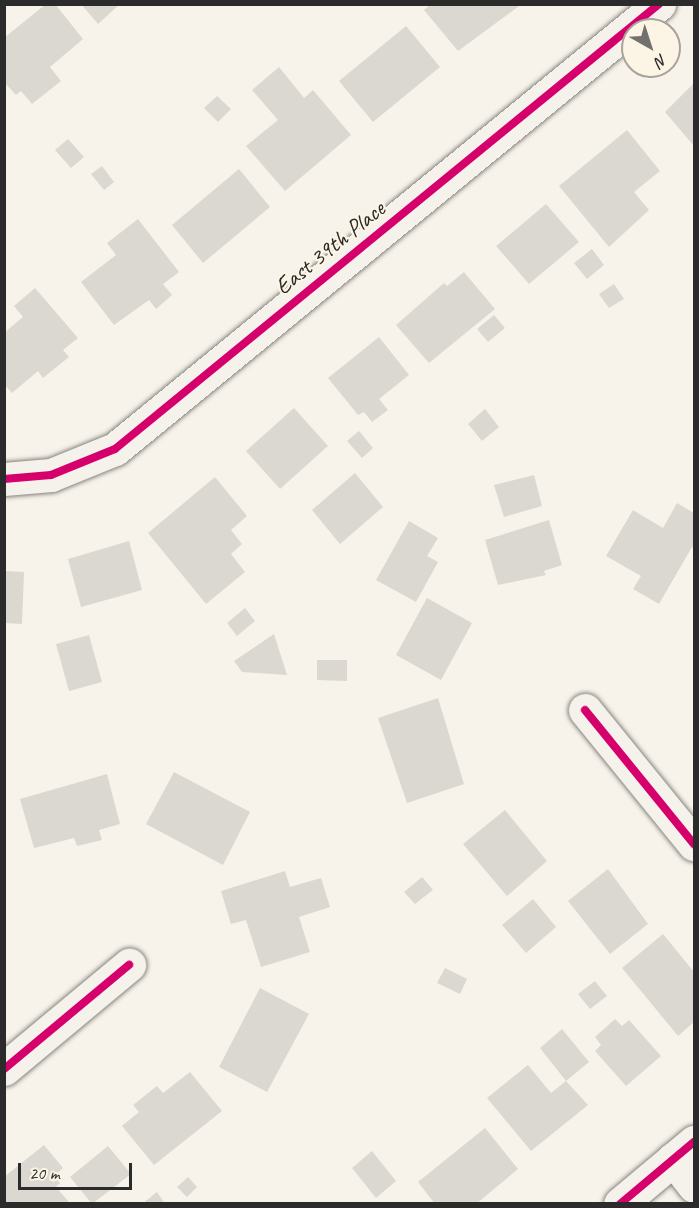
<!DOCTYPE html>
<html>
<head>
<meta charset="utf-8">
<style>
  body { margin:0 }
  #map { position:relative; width:699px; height:1208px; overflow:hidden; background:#f7f3ea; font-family:Caveat,sans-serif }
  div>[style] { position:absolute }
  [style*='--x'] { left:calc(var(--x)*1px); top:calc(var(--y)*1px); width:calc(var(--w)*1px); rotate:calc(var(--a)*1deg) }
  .building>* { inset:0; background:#dad8d1 }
  .roads { filter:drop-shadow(0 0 2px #878581) drop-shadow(0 0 2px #878581) }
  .minor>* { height:33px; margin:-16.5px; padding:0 16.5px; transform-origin:16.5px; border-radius:16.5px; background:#f5f2ec }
  .cycleway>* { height:8px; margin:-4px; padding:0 4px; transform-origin:4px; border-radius:4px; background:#d6006c }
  span { translate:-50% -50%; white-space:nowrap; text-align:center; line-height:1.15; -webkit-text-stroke:4.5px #fcf5e5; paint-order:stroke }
  .street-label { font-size:24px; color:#2b2b2b }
  .frame { position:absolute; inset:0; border:6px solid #2b2b2b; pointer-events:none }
  .north { position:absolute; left:621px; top:18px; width:60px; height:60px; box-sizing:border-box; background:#fcf5e5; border:2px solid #a8a49b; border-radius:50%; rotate:141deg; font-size:16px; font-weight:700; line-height:24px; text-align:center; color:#2b2b2b }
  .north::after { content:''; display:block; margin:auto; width:21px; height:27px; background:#72716e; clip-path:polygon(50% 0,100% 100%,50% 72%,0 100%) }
  .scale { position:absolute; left:18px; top:1163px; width:114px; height:27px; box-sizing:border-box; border:3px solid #2b2b2b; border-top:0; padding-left:8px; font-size:18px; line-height:21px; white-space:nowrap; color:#2b2b2b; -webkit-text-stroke:4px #fcf5e5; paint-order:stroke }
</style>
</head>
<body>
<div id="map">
  <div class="building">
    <div style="clip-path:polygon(46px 4px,55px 4px,83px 39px,50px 67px,61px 81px,32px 104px,21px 91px,16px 95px,4px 82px,4px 38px)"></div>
    <div style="clip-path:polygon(81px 4px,120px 4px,98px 24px)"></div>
    <div style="clip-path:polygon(431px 4px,522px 4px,458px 51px,424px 10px)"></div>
    <div style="clip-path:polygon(406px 26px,440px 67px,373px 122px,339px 81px)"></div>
    <div style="clip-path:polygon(279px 67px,304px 98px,313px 90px,351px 135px,285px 191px,246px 146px,278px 120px,252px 90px)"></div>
    <div style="clip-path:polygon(694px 83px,694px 146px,665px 112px)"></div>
    <div style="clip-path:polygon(217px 96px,231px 109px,218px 122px,204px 108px)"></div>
    <div style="clip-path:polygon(627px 130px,660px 171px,634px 192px,649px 210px,609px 247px,559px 186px)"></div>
    <div style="clip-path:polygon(68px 139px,84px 157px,71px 168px,55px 150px)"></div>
    <div style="clip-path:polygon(102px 166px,114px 182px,104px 190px,91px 174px)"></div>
    <div style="clip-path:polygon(239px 169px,270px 207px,203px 263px,172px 225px)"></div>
    <div style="clip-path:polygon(546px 204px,579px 242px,529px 284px,496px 246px)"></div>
    <div style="clip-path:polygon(138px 219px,179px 272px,163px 284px,172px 295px,156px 309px,149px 300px,114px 325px,81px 282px,116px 255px,107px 243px)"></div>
    <div style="clip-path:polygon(592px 249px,604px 265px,587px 279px,574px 263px)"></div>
    <div style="clip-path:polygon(464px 272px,495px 309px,429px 363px,396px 325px,444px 283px,447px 286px)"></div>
    <div style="clip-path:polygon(614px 284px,624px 299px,609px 308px,599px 294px)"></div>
    <div style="clip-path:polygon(35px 288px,78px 338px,63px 350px,69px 357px,43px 378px,38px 371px,12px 393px,4px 384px,4px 333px,23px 317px,14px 306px)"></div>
    <div style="clip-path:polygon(494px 315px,505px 328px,488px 342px,477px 329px)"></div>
    <div style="clip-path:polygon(379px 337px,409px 375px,379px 399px,388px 410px,372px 422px,364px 412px,358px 415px,328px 378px)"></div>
    <div style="clip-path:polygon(294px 408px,328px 446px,280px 489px,246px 451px)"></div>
    <div style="clip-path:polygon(485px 409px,499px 427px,482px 441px,468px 424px)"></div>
    <div style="clip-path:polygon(359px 431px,373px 448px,362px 458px,347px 441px)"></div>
    <div style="clip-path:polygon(355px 473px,383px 507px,340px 544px,312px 510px)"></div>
    <div style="clip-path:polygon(534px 475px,542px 506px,504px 517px,494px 485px)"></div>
    <div style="clip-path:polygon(215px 477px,247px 516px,231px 530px,242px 544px,231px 554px,245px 572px,206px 604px,148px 533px)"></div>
    <div style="clip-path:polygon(677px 503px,694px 513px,694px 548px,692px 547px,659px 604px,633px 589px,641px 576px,606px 556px,633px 510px,663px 528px)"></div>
    <div style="clip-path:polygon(549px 520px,562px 565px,544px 571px,546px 575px,498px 585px,485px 540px)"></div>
    <div style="clip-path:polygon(409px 521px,438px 538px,427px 556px,438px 562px,416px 602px,376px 580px)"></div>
    <div style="clip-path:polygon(129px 541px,142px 590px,81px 607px,68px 559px)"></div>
    <div style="clip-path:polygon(4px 571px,24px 572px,22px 624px,4px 623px)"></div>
    <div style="clip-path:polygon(427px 598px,472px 623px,441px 680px,396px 655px)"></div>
    <div style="clip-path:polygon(245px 608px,255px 621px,237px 636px,227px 623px)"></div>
    <div style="clip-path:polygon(274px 634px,287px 675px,242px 672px,234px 661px)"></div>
    <div style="clip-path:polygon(89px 635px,102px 682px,69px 691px,56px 644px)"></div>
    <div style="clip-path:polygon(317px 660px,347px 660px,347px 681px,317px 680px)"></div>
    <div style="clip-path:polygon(438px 698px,464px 784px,407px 803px,378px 718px)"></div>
    <div style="clip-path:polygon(174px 772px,250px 812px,223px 865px,146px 824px)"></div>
    <div style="clip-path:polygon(107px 774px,120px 824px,99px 830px,102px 840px,77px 846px,74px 838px,34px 848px,20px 799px)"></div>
    <div style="clip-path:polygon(505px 810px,547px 861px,507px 896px,463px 844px)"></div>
    <div style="clip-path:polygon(608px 869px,648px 924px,610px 954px,568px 901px)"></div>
    <div style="clip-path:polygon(285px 871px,290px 887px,321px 878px,330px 907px,299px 917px,310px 952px,261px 967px,246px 920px,231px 924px,221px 891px)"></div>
    <div style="clip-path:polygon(422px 877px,433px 890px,415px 904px,404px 892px)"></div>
    <div style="clip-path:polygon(533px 899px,556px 927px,526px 953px,502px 925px)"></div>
    <div style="clip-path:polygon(663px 934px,694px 972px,694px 1022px,678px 1036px,622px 968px)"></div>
    <div style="clip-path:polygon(445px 968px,467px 979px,460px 994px,437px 983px)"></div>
    <div style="clip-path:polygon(595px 981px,607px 996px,590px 1009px,578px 994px)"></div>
    <div style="clip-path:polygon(260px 988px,309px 1014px,267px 1092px,219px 1067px)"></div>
    <div style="clip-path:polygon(615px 1019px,622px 1026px,629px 1020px,661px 1056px,626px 1086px,595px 1051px,601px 1045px,595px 1037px)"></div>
    <div style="clip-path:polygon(562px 1029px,589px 1062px,566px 1081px,540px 1048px)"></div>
    <div style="clip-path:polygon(528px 1065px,551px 1093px,566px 1081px,588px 1105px,531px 1151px,487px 1098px)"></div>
    <div style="clip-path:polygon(190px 1072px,222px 1111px,154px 1165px,122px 1126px,139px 1112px,133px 1105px,157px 1086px,163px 1093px)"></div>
    <div style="clip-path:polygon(485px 1128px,518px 1169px,476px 1204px,435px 1204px,418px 1182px)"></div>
    <div style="clip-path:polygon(44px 1145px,63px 1168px,54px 1176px,60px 1183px,56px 1187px,69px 1202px,4px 1204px,4px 1177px)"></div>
    <div style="clip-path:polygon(108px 1146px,131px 1174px,92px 1204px,70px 1177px)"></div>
    <div style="clip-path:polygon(372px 1151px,396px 1181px,376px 1198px,352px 1168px)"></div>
    <div style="clip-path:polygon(188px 1177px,197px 1187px,187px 1197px,177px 1187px)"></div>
    <div style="clip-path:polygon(157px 1192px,165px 1204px,142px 1204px)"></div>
  </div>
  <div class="roads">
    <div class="minor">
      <div style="--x:4;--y:479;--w:47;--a:-4.9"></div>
      <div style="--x:51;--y:475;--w:69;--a:-22.1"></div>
      <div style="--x:115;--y:449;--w:703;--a:-39.28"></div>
      <div style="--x:585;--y:710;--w:173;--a:50.9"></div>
      <div style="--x:4;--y:1069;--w:163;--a:-39.8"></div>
      <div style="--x:673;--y:1159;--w:34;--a:52"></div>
      <div style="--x:620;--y:1204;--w:97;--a:-40"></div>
    </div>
  </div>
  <div class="cycleway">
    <div style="--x:4;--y:479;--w:47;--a:-4.9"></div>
    <div style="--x:51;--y:475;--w:69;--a:-22.1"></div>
    <div style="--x:115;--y:449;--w:703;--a:-39.28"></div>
    <div style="--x:585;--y:710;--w:173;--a:50.9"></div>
    <div style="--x:4;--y:1069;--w:163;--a:-39.8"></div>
    <div style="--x:620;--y:1204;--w:97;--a:-40"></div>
  </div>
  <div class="street-label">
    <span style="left:330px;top:248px;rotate:-39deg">East 39th Place</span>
  </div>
  <div class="frame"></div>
  <div class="north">N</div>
  <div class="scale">20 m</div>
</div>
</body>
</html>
